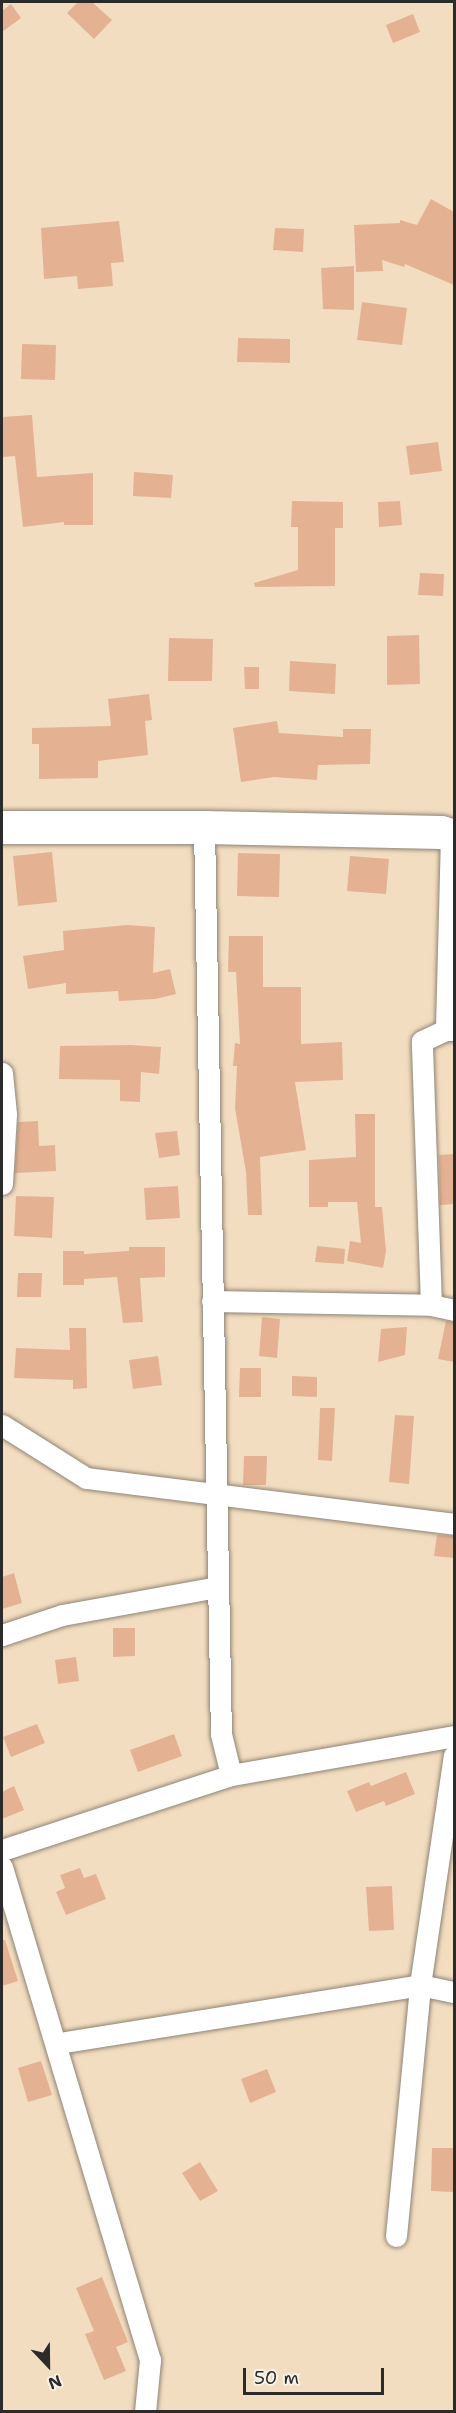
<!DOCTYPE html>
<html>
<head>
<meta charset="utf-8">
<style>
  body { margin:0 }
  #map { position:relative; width:456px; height:2413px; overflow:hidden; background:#f3ddc0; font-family:"Shantell Sans",sans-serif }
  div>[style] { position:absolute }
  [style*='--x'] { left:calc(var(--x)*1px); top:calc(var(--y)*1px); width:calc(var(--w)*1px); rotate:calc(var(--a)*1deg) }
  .building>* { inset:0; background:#e4b293 }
  .roads { filter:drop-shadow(0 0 2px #8f8476) drop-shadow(0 0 2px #8f8476) }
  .minor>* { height:21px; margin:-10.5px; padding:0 10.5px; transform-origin:10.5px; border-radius:10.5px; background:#fff }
  .primary>* { height:33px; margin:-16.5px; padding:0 16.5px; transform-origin:16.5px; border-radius:16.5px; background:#fff }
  span { translate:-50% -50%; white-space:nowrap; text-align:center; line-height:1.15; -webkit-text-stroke:4.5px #f7f3e8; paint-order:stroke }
  .frame { position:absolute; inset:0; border:3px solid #2b2b2b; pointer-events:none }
  .north { position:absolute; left:18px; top:2335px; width:60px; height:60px; -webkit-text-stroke:4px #f7f3e8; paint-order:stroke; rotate:158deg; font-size:16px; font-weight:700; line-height:24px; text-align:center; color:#2b2b2b }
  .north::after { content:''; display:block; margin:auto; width:21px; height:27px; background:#2b2b2b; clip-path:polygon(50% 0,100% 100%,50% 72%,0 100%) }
  .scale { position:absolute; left:243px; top:2368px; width:141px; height:27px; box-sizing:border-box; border:3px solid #2b2b2b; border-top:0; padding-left:8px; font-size:18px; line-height:21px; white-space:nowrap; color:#2b2b2b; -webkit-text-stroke:4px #f7f3e8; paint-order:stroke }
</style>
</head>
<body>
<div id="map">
  <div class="building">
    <div style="clip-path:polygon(78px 2px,92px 2px,112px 20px,94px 39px,67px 13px)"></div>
    <div style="clip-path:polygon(11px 4px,21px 18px,2px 32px,2px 11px)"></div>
    <div style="clip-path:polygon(413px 14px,420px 32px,393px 43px,386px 25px)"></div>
    <div style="clip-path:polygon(431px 199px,454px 212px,454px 285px,405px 264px,404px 267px,382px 260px,383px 271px,356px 272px,354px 225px,400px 223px,400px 220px,417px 225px)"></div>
    <div style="clip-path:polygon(119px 221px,124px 262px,111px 263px,113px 286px,78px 289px,77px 276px,44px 279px,41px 228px)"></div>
    <div style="clip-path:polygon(275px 228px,304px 229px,303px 252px,273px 250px)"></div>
    <div style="clip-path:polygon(354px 266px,354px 310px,323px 309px,321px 268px)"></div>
    <div style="clip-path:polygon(362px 302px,407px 308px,402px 345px,357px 340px)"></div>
    <div style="clip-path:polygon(238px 338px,290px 339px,290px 363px,237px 362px)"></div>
    <div style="clip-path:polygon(22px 344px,56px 345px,55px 380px,21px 379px)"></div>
    <div style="clip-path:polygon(32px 415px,37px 477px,93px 473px,93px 525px,64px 525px,64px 522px,23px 527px,15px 456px,3px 457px,2px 417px)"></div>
    <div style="clip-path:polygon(438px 442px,442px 471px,410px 475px,406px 446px)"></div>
    <div style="clip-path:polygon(134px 472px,173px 475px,171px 498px,133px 496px)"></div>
    <div style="clip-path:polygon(292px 501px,343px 502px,343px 528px,335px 528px,335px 586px,255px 587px,254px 583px,298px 570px,298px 527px,291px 527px)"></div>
    <div style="clip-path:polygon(400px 501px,402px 525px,379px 527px,378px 502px)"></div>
    <div style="clip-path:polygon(420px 573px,444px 574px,443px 596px,418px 595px)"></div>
    <div style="clip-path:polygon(419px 635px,420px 684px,387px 685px,387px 636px)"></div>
    <div style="clip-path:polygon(169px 638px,213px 639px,212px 681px,168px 681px)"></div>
    <div style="clip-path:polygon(290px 661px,336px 664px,335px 694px,289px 691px)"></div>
    <div style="clip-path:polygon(244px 667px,259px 667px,259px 689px,245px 689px)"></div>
    <div style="clip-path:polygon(149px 694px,152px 720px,145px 721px,148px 755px,98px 761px,98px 778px,39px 779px,39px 744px,32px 744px,32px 728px,111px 726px,108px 699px)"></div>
    <div style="clip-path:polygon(277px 721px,279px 733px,343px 737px,343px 729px,371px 729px,370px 764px,318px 765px,317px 780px,274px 777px,241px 782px,233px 728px)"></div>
    <div style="clip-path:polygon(52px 852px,57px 902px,18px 906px,13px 856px)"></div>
    <div style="clip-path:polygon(238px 853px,280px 854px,279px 897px,237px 896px)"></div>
    <div style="clip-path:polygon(350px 856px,389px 859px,386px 894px,347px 891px)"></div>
    <div style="clip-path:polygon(127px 925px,155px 927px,153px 973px,170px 969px,176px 994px,155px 999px,119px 1001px,118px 991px,66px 994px,66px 983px,28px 989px,23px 956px,64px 950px,63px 931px)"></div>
    <div style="clip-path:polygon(229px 936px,263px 936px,263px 987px,301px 987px,301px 1044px,342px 1042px,343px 1080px,295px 1082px,306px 1150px,260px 1157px,262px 1215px,248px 1215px,246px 1172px,235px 1108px,237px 1066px,233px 1066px,235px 1043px,240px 1044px,236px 972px,228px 972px)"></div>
    <div style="clip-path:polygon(130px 1045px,161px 1047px,159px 1074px,141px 1072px,140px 1102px,120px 1101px,120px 1080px,59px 1079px,60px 1046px)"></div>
    <div style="clip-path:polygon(355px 1114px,375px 1114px,375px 1207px,382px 1207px,386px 1251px,383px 1268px,347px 1261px,350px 1241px,361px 1243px,357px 1202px,328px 1202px,328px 1207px,309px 1207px,309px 1160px,356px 1157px)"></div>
    <div style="clip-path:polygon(38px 1121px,39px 1146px,55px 1145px,56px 1171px,15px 1173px,18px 1122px)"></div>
    <div style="clip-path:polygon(177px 1131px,180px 1155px,159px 1158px,155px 1133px)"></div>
    <div style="clip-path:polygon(454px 1154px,454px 1204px,440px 1205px,439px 1155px)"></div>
    <div style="clip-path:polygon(178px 1186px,180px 1218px,146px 1220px,144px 1188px)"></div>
    <div style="clip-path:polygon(16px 1196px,54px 1197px,52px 1238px,14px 1236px)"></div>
    <div style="clip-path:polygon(317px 1246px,345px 1249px,344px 1264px,315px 1262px)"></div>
    <div style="clip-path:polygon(129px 1247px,165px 1247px,165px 1277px,140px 1278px,143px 1322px,123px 1323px,117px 1277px,84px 1279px,84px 1285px,63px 1285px,63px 1251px,84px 1251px,84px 1254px,129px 1251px)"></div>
    <div style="clip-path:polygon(18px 1273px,42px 1273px,41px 1297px,17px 1297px)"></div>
    <div style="clip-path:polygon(262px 1317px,280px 1319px,277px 1358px,259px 1356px)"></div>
    <div style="clip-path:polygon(446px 1321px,454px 1322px,454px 1362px,438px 1359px)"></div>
    <div style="clip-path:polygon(407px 1327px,405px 1355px,378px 1362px,381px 1329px)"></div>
    <div style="clip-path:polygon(69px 1328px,86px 1328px,87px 1388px,73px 1389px,73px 1380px,14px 1378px,16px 1348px,70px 1350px)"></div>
    <div style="clip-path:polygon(158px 1356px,162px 1385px,133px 1389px,129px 1360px)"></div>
    <div style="clip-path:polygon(240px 1368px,261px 1368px,261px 1397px,239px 1397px)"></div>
    <div style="clip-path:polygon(292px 1376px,317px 1377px,317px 1397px,292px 1396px)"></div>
    <div style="clip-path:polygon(320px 1408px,335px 1408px,332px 1461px,318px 1460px)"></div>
    <div style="clip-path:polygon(395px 1415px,414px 1416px,409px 1484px,389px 1482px)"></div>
    <div style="clip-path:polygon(244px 1456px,267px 1456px,266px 1485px,243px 1485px)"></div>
    <div style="clip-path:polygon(437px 1535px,454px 1536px,454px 1558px,434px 1556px)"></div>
    <div style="clip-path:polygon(14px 1573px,22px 1603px,2px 1609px,2px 1577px)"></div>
    <div style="clip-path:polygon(113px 1628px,135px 1628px,135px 1656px,113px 1657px)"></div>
    <div style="clip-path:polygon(76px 1657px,79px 1681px,58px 1684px,55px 1660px)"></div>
    <div style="clip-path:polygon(37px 1724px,45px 1743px,11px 1757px,3px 1737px)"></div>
    <div style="clip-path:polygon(174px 1734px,182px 1756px,138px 1772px,130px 1750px)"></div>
    <div style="clip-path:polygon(406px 1772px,415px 1794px,386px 1806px,384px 1801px,356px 1812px,347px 1791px,369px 1782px,371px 1786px)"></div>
    <div style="clip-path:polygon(14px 1786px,24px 1810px,2px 1819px,2px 1792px)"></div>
    <div style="clip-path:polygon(80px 1868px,84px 1878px,96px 1874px,106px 1899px,66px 1915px,56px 1892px,65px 1888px,60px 1875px)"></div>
    <div style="clip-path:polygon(392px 1886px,394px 1930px,369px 1931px,366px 1887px)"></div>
    <div style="clip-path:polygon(2px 1940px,5px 1940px,18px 1981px,2px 1986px)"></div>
    <div style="clip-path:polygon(41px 2061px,52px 2095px,28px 2102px,18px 2068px)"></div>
    <div style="clip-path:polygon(267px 2069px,276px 2092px,250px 2103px,241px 2079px)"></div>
    <div style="clip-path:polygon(432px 2148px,454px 2148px,453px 2192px,431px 2191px)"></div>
    <div style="clip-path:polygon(200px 2162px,218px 2191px,200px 2201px,182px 2173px)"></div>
    <div style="clip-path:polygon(102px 2277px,128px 2342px,116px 2347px,126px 2371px,104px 2380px,85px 2334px,94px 2331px,76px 2288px)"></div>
  </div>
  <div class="roads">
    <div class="minor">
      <div style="--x:204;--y:827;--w:907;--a:88.93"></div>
      <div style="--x:221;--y:1734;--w:42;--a:76.3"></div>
      <div style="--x:451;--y:836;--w:194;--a:91.5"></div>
      <div style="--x:446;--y:1030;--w:8;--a:0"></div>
      <div style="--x:2;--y:1073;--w:41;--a:84.4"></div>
      <div style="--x:6;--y:1114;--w:70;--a:93.3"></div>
      <div style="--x:212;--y:1301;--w:219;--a:1"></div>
      <div style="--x:431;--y:1305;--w:24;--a:12"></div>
      <div style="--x:431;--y:1305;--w:264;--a:-92"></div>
      <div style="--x:422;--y:1041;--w:26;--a:-25"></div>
      <div style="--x:2;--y:1425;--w:99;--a:32.2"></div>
      <div style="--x:86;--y:1478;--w:371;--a:7.1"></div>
      <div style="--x:2;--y:1635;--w:63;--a:-18.4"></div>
      <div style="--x:62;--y:1615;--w:158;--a:-10.2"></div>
      <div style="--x:2;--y:1850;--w:241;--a:-18.1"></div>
      <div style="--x:231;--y:1775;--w:226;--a:-9.9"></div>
      <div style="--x:2;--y:1867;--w:515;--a:73.29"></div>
      <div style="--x:150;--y:2360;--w:52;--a:95.5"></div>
      <div style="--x:65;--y:2042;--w:360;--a:-9.1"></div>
      <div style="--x:420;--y:1985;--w:35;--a:12"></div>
      <div style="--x:396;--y:2236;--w:252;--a:-84.5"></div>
      <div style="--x:420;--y:1985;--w:232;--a:-81.6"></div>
    </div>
    <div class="primary">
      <div style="--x:2;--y:827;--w:202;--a:0"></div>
      <div style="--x:204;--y:827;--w:237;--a:1.2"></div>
      <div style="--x:441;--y:832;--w:14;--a:17"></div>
    </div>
  </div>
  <div class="frame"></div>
  <div class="north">N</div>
  <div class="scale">50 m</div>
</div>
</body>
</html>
